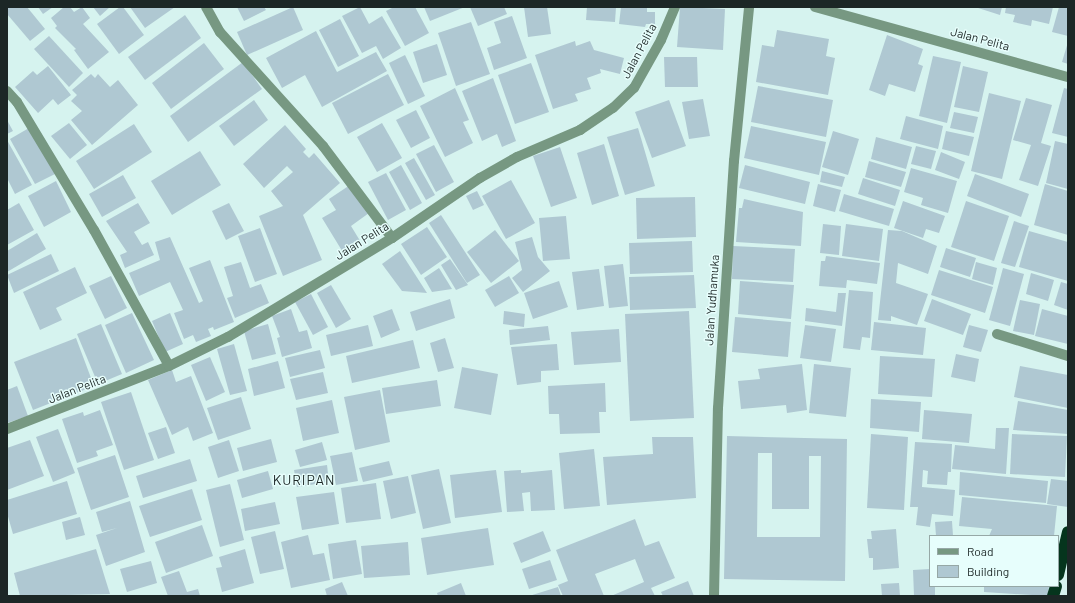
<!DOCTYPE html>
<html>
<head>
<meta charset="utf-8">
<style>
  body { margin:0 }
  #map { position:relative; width:1075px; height:603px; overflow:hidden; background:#d6f3ef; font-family:Barlow,sans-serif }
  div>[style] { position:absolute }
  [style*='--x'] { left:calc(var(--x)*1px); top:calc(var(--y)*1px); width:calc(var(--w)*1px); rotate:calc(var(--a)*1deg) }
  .building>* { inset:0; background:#afc8d2 }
  .minor>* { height:10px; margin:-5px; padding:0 5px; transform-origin:5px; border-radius:5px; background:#779882 }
  .highway>* { height:12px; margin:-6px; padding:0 6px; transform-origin:6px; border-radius:6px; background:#05351d }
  span { translate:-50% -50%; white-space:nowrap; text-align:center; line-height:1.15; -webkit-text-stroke:3px #e7fefc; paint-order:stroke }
  .street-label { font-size:12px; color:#1c2726 }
  .quarter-label { font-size:14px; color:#1c2726; letter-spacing:1px }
  .frame { position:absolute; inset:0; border:8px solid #1c2726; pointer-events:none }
  .legend { position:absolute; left:929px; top:535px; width:130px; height:52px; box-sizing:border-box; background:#e7fefc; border:1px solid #96a8a6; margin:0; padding:5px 7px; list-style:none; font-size:12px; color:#1c2726 }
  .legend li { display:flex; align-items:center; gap:8px; height:20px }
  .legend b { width:20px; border:1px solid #96a8a6 }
</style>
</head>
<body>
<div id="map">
  <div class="building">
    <div style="clip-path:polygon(7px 7px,27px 7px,45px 29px,30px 41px,7px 14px)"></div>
    <div style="clip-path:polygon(38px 7px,53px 7px,43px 14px)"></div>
    <div style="clip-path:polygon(64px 7px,70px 7px,74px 12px,82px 7px,90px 18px,83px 24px,109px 52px,88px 69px,74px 50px,76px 49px,55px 28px,57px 26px,51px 18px)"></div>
    <div style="clip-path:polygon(93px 7px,110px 7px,100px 16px)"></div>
    <div style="clip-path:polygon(120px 7px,123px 7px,144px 35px,119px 54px,97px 24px)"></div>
    <div style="clip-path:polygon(130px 7px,175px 7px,145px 28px)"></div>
    <div style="clip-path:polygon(237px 7px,264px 7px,266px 10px,244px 21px)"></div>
    <div style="clip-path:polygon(293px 7px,303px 30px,247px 55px,237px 32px)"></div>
    <div style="clip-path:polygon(360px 7px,369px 24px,382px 16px,401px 48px,383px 59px,376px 46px,362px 53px,342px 16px)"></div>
    <div style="clip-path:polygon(394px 7px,415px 7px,429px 33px,405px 46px,386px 11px)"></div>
    <div style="clip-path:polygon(424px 7px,465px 7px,430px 21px)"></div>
    <div style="clip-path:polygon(470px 7px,504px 7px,507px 14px,478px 26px)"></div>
    <div style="clip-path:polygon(524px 7px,547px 7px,551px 34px,528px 37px)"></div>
    <div style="clip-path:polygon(587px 7px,616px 7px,615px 22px,586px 20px)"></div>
    <div style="clip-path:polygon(621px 7px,647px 7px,647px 12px,655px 12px,655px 24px,646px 24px,645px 27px,619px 24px)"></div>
    <div style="clip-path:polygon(680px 7px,725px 9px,723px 50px,677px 47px)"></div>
    <div style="clip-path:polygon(975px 7px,1002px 7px,1000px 15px)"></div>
    <div style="clip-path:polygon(1006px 7px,1053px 7px,1049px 24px,1032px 20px,1031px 26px,1013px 22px,1015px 15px,1005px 13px)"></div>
    <div style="clip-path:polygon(1059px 7px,1068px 7px,1068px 36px,1052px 32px)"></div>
    <div style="clip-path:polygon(185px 15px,201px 38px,145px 80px,128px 57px)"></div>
    <div style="clip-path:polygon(512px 16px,527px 58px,494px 70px,487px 48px,501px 43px,494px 22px)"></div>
    <div style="clip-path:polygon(340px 19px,359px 56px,338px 67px,319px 30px)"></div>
    <div style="clip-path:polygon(471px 22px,490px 74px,456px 86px,438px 33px)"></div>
    <div style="clip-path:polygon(777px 30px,829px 39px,826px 56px,835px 58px,828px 95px,756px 82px,762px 45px,774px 47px)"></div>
    <div style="clip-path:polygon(316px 31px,337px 72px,376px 52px,387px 71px,322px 107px,305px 75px,282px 88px,266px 58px)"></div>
    <div style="clip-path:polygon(887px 35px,923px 49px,918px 64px,923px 66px,915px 92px,889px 84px,885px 96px,869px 90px)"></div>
    <div style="clip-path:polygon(49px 36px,83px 73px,69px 87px,34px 49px)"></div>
    <div style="clip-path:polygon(575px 41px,576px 46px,590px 41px,594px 50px,624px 58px,620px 74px,600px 69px,601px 73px,587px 78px,591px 89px,575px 94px,578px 101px,553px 109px,535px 55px)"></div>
    <div style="clip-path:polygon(1068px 42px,1068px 64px,1062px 62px)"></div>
    <div style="clip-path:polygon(204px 43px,224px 69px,171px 109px,152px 83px)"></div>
    <div style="clip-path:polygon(437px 44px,447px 75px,423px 83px,413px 52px)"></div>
    <div style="clip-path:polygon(405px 55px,425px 96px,408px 104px,389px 63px)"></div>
    <div style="clip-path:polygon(933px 56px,961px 62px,947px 123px,919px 116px)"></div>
    <div style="clip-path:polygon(664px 57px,697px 57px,698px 87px,665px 87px)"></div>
    <div style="clip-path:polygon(243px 62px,262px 89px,188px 142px,170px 116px)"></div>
    <div style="clip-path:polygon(531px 63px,549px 112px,515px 124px,498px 75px)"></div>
    <div style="clip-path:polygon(48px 66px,71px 95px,58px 105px,53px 99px,38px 113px,15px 87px,33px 71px,37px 75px)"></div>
    <div style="clip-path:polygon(963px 66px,988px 72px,979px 112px,954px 107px)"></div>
    <div style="clip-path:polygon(91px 74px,95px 78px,98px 74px,110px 87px,118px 80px,138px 105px,92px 145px,71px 120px,82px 111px,71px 101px,77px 95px,72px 90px)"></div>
    <div style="clip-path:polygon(388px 74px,404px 105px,348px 134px,332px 103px)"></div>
    <div style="clip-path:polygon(493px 78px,516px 141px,502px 147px,497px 134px,482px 141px,462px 91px)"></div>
    <div style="clip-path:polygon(758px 86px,833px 100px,826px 137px,751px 122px)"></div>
    <div style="clip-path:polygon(455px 88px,469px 120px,463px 122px,473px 143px,445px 157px,420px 106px)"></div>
    <div style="clip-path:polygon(1064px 88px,1068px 89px,1068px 137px,1052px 133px)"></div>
    <div style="clip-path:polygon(989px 93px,1021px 101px,1002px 179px,971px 171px)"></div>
    <div style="clip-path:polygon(1026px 98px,1052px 105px,1041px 143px,1051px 146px,1038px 186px,1019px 180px,1031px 145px,1013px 140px)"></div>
    <div style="clip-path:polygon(703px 99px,710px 136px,689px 139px,682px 102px)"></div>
    <div style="clip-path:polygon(254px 100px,268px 120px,234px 146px,219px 126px)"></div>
    <div style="clip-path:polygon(669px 100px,686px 146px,652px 158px,635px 112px)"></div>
    <div style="clip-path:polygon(416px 110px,430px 138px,411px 148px,396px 120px)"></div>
    <div style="clip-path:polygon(954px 112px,978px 117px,974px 133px,950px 128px)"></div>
    <div style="clip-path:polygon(906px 116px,943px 126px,938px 149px,900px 139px)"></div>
    <div style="clip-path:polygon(7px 120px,13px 131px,7px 134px)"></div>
    <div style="clip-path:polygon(69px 123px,87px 145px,70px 159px,51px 136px)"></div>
    <div style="clip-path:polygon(382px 123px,402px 158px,377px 172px,357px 137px)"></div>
    <div style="clip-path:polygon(134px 124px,152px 152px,94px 189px,76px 161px)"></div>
    <div style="clip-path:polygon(285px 125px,306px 149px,303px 152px,309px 158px,314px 153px,340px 183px,303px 215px,322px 260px,283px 276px,259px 216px,283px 206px,271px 191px,293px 172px,287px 166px,264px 188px,243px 164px)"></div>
    <div style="clip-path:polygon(751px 126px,826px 142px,819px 175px,744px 158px)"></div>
    <div style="clip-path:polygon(29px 128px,55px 174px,35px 184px,10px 139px)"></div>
    <div style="clip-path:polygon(638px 128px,655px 186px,625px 195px,607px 137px)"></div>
    <div style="clip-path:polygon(833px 131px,859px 139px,848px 175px,822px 167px)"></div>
    <div style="clip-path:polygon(946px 131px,974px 137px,969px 156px,942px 149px)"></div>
    <div style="clip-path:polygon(876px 137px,912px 147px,906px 169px,871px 159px)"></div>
    <div style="clip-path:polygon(7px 140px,32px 185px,15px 194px,7px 178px)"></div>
    <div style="clip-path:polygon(1055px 141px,1068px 144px,1068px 189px,1046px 183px)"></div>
    <div style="clip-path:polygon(604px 144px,619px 196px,592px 205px,577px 153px)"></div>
    <div style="clip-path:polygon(434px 145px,454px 182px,436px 192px,416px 154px)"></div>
    <div style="clip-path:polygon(916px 146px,936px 151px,931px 169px,911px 164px)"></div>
    <div style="clip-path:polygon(560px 147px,577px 198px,551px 207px,533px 156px)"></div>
    <div style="clip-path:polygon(200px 151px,221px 185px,172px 215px,151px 181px)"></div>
    <div style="clip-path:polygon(941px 152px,965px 162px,959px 179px,935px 170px)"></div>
    <div style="clip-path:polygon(414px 158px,435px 195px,426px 200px,405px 163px)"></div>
    <div style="clip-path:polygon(869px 161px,906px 172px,901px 187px,865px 177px)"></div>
    <div style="clip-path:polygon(401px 165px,422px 203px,410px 210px,389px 172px)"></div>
    <div style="clip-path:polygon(745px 165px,810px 182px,805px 204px,739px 188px)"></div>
    <div style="clip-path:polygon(911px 168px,957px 181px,948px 213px,921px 205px,923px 198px,904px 192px)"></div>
    <div style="clip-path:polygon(822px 171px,845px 177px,842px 187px,820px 182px)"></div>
    <div style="clip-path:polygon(386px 173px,406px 210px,388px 220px,368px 182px)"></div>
    <div style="clip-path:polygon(975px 174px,1029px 194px,1021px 217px,967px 196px)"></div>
    <div style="clip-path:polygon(123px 175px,136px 198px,102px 217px,89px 194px)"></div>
    <div style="clip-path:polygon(863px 178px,900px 190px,895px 206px,858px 194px)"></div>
    <div style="clip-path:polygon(511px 180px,535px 223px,506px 239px,482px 196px)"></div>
    <div style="clip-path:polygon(56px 181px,71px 212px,44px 227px,28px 196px)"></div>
    <div style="clip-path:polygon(818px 184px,841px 190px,835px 212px,813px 206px)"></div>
    <div style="clip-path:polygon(1045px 184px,1068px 191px,1068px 235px,1034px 225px)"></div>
    <div style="clip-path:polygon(350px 185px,369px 213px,351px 226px,362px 244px,344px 254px,322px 218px,336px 210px,329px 199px)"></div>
    <div style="clip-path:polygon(477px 191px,484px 205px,473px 210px,466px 196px)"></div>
    <div style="clip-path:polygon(844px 194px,894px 209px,889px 226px,839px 211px)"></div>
    <div style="clip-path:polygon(695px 197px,696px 237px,637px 239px,636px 198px)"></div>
    <div style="clip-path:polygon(744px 199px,803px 212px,801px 246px,736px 242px,739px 208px,742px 208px)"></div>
    <div style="clip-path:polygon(903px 201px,945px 216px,939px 233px,926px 229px,923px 238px,894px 228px)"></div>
    <div style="clip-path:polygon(966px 201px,1009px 216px,994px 261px,951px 247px)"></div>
    <div style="clip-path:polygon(19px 203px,34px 230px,7px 245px,7px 210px)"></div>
    <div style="clip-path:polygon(138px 203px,150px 223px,134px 232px,142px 245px,148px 242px,154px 255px,125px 268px,120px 255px,127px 252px,106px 221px)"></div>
    <div style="clip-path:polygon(229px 203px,244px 231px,226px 240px,212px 211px)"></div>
    <div style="clip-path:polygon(441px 215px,480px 275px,467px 283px,429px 223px)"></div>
    <div style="clip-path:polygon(566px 216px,570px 259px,543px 261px,539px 218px)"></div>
    <div style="clip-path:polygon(1014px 221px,1029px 226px,1015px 267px,1001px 263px)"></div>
    <div style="clip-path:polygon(823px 224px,841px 226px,839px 255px,820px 253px)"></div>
    <div style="clip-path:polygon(846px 224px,883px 229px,879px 261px,842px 256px)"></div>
    <div style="clip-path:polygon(427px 227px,447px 257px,421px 275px,401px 244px)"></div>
    <div style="clip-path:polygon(260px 228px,277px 274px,255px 282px,238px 236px)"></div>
    <div style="clip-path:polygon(495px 230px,519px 261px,491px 283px,467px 252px)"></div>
    <div style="clip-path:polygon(888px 230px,902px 231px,937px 246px,928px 274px,898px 263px,896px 283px,928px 294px,917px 325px,891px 316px,891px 321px,878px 320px)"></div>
    <div style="clip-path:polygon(1029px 231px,1068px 242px,1068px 281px,1019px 267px)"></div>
    <div style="clip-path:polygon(37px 233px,46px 249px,7px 272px,7px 251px)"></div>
    <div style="clip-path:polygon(170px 237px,199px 303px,203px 301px,189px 268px,210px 260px,234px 322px,214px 330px,213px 327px,208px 329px,211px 336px,196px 342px,193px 335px,184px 339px,174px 313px,183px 310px,170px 282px,139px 296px,129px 273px,160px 260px,155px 242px)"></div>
    <div style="clip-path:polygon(532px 237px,538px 257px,550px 271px,523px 292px,512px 278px,522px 270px,515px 242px)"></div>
    <div style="clip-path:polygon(692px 241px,693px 272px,630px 274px,629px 243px)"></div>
    <div style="clip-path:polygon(733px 246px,795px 249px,793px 282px,732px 279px)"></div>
    <div style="clip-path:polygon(946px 248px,976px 258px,970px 277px,940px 267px)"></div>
    <div style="clip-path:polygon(400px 251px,427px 293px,402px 291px,382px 264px)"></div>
    <div style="clip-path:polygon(51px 254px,59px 271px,14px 293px,7px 275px)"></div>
    <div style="clip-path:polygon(826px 256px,880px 263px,877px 284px,847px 280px,846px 288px,819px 286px,821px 261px,825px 261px)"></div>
    <div style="clip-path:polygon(450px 259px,468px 285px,456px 290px,441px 265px)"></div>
    <div style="clip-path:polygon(241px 262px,250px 288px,261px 284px,269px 303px,235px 318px,227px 298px,233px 296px,224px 267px)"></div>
    <div style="clip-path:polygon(976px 262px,997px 268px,993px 285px,972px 279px)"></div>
    <div style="clip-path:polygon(623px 264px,628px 306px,609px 308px,604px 266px)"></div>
    <div style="clip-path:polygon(75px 267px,87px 293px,56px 308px,62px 320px,40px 330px,23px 292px)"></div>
    <div style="clip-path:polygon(439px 268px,452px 289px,432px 292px,424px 278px)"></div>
    <div style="clip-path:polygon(1003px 268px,1024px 274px,1010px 326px,989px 320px)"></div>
    <div style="clip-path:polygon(599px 269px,604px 306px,577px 310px,572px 272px)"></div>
    <div style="clip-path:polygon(939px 270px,993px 287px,985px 313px,931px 295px)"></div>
    <div style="clip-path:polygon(1031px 273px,1054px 280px,1048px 301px,1026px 294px)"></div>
    <div style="clip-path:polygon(694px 275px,696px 308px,630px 310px,629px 277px)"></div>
    <div style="clip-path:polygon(111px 276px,127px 308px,105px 319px,89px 286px)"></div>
    <div style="clip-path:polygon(509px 276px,519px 293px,495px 307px,485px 290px)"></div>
    <div style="clip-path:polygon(559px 281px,568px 307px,533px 319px,524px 293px)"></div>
    <div style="clip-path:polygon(740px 281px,794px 285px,791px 319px,738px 314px)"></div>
    <div style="clip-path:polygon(1061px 282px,1068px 284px,1068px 310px,1054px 305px)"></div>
    <div style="clip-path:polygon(331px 285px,351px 319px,336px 328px,317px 293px)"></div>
    <div style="clip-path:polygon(849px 290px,873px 292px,870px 338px,862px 337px,860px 350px,843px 348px)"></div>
    <div style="clip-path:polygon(838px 293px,846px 293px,842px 326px,805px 321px,806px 308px,836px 312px)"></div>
    <div style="clip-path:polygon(311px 294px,328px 327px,313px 335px,295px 302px)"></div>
    <div style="clip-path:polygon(450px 299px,455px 318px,416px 331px,410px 312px)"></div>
    <div style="clip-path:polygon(932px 299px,971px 314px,963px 335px,924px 321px)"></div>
    <div style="clip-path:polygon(1020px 300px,1040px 304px,1034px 335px,1013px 331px)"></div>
    <div style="clip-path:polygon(291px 309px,299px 332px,307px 330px,312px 348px,282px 357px,277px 338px,280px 337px,272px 316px)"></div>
    <div style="clip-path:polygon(392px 309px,400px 330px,381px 338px,373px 316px)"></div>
    <div style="clip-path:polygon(1042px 309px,1068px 316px,1068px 344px,1035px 336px)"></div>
    <div style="clip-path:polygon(504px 311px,525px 314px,524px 327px,503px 324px)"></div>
    <div style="clip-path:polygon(689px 311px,694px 418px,630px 421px,625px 314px)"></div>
    <div style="clip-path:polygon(132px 313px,154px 360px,126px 373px,105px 325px)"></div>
    <div style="clip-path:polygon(170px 313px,183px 344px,165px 352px,152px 321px)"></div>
    <div style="clip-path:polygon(735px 317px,791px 322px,788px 357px,732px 352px)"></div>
    <div style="clip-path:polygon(874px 322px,926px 328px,923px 355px,871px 350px)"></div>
    <div style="clip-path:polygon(101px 324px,122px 374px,98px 384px,77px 334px)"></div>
    <div style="clip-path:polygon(268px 324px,276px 354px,252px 360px,244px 331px)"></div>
    <div style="clip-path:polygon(368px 325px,373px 346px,331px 356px,326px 335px)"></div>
    <div style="clip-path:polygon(805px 325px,836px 329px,831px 362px,800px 358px)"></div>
    <div style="clip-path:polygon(969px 325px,988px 330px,981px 352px,963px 347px)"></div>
    <div style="clip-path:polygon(548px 326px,550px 340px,510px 345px,509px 330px)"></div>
    <div style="clip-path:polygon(619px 329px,621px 362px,574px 365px,571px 332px)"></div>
    <div style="clip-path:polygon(76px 338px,94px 386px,33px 410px,14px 362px)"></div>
    <div style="clip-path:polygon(445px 338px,454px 368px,438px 372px,430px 343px)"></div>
    <div style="clip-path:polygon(413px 340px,420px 368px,352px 383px,346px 356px)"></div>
    <div style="clip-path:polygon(234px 344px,247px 391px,230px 395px,217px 349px)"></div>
    <div style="clip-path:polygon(557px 344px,559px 370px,541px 371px,541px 382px,517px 385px,511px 347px)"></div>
    <div style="clip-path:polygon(320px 350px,325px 368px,290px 377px,285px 358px)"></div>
    <div style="clip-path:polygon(956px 354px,979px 359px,975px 382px,951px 377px)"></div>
    <div style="clip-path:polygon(880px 356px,935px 359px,932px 397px,878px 394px)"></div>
    <div style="clip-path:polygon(210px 357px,225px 392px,206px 401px,191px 365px)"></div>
    <div style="clip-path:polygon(278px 361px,285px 388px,254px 396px,248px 369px)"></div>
    <div style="clip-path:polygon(802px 364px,807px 410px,787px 413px,786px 405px,741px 409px,738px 381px,760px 379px,758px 369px)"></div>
    <div style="clip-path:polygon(814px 364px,851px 368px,846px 417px,809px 413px)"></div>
    <div style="clip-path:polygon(1020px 366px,1068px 375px,1068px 408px,1014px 397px)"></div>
    <div style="clip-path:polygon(462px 367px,498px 374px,491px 415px,454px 408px)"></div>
    <div style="clip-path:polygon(172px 370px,176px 382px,191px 376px,213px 433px,193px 441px,188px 427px,172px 435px,148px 380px)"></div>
    <div style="clip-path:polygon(323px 372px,328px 393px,296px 400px,290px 379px)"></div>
    <div style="clip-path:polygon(437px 380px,441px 406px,386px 414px,382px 388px)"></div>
    <div style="clip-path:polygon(605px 383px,606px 412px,599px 412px,600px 433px,560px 434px,559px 414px,549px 414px,548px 386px)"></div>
    <div style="clip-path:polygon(17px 386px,28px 416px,7px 423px,7px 390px)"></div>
    <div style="clip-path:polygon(380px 390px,390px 442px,355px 450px,344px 397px)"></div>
    <div style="clip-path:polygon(131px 392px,154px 460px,124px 470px,101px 402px)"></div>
    <div style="clip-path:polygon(241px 397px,251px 429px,218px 440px,207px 408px)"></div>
    <div style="clip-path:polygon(871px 399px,921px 402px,919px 432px,870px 428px)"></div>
    <div style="clip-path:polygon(332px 400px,339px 433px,303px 441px,296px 408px)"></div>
    <div style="clip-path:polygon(1018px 401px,1068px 410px,1068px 434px,1013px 430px)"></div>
    <div style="clip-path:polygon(100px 410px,113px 445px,96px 451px,98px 456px,77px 463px,62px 419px,83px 412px,84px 416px)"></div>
    <div style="clip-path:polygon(924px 410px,972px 414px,969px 443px,922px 439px)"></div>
    <div style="clip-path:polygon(166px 427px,175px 453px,158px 459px,148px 433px)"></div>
    <div style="clip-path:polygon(996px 428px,1009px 428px,1006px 474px,952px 469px,955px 445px,995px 449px)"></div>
    <div style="clip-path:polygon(58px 429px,75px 473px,53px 482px,36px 437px)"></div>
    <div style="clip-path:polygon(871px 434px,908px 437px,904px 510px,867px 508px)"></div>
    <div style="clip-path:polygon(1012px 434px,1067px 436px,1065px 477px,1010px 474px)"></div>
    <div style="clip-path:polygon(evenodd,727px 436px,847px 439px,845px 581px,724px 579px,727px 436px,758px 453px,772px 453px,772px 509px,809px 509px,809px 456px,821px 456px,820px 537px,757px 537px,758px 453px)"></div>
    <div style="clip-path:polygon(652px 437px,693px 437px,696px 498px,607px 505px,603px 457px,653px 454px)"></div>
    <div style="clip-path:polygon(271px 439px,277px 462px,243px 471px,237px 448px)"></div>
    <div style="clip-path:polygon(30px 440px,44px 476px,7px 490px,7px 448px)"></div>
    <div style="clip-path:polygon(229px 440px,239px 471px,218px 478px,208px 447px)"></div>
    <div style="clip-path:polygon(322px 442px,327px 460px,300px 467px,295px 450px)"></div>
    <div style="clip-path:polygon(915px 442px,952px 444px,951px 472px,948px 472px,947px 485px,927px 484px,928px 471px,923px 470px,922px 487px,955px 490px,953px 516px,932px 514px,930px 527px,916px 525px,918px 507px,910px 507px)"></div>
    <div style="clip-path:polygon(594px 449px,600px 506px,564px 509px,559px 453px)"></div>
    <div style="clip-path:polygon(352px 452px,358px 481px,336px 485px,330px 456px)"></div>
    <div style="clip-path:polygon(115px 455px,129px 497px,91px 510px,77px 468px)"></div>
    <div style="clip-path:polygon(190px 459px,197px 481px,143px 498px,136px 476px)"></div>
    <div style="clip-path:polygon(389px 461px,393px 475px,363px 482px,359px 468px)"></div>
    <div style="clip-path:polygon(327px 465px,329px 482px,297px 487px,294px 470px)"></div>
    <div style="clip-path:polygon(439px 469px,451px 523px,423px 529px,411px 475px)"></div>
    <div style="clip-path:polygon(496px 470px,502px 512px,455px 518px,450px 475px)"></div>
    <div style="clip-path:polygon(521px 470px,521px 473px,552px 470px,555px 510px,531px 511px,530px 492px,522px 493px,524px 511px,507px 512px,504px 471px)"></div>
    <div style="clip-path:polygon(268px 471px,273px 489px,242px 498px,237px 480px)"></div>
    <div style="clip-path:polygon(960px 472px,1048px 481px,1046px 503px,959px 495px)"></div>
    <div style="clip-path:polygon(408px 476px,416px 513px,391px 519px,383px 481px)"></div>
    <div style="clip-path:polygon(1051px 479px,1068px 481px,1068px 507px,1047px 504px)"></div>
    <div style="clip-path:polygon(67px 481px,77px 514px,13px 534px,7px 513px,7px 500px)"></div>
    <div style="clip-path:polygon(376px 483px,381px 519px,346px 523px,341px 488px)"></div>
    <div style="clip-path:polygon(230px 484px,244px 540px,220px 547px,206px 490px)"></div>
    <div style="clip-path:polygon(192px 489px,202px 520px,150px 537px,139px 506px)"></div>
    <div style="clip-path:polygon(334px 492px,339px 524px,302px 530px,296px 497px)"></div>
    <div style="clip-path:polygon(962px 497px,1057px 506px,1054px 536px,989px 536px,992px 529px,959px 526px)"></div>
    <div style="clip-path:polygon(130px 501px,145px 552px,106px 566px,96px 535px,117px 528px,102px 532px,96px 512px)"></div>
    <div style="clip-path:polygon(275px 502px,280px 524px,245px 531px,241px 509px)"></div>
    <div style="clip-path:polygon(80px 517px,85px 535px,66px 540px,62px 522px)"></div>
    <div style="clip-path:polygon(635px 519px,645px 546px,659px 541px,675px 578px,651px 588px,655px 596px,611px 596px,644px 582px,635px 559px,595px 574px,604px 596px,563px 596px,558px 585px,568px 581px,556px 550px)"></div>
    <div style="clip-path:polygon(952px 521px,953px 536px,936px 536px,935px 522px)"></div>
    <div style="clip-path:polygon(202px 525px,213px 556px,166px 573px,155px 542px)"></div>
    <div style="clip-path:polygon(488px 528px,494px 565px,427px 575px,421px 538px)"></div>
    <div style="clip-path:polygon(896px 529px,899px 568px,873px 570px,873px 558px,869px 558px,867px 539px,872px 539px,871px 531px)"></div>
    <div style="clip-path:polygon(275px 531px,284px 569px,260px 574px,251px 537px)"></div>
    <div style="clip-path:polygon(543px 531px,551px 551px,521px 563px,513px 543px)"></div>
    <div style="clip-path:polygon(308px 535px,313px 555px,324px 553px,330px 580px,291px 588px,281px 542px)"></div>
    <div style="clip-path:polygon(356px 540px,362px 574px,333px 579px,328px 544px)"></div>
    <div style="clip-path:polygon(408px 542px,410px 575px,364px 578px,361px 546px)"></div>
    <div style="clip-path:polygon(96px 549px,110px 594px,20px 596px,14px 573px)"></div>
    <div style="clip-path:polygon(245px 549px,254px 583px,222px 592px,216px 568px,222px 567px,219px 557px)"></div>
    <div style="clip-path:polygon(550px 560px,557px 580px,529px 589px,522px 569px)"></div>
    <div style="clip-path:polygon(151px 561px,157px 583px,127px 592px,120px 569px)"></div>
    <div style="clip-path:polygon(930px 569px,930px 586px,935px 586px,935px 596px,914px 596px,913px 570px)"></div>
    <div style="clip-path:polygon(179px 571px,187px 592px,198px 589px,200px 596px,168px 596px,161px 577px)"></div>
    <div style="clip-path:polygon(688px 581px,694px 596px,663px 596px,661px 592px)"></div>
    <div style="clip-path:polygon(342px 582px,348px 596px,327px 596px,325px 589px)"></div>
    <div style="clip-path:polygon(461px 583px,466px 596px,438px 596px,437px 593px)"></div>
    <div style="clip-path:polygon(899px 583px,900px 596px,882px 596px,881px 584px)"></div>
    <div style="clip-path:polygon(984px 586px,1049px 586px,1048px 596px,984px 592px)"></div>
    <div style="clip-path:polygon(558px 587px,561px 596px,529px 596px)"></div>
  </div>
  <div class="minor">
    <div style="--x:206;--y:7;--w:29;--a:61"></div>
    <div style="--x:220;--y:32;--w:154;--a:47.9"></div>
    <div style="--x:323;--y:146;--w:115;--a:53.1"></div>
    <div style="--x:815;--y:7;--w:263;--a:15.5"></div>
    <div style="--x:7;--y:91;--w:15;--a:48"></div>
    <div style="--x:17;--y:102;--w:149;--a:59"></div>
    <div style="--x:94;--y:230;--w:155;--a:61.1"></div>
    <div style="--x:997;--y:334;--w:74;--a:17.2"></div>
    <div style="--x:7;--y:429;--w:174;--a:-21.3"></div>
    <div style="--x:169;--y:366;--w:66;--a:-26.2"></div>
    <div style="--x:228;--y:337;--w:192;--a:-31.1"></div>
    <div style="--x:392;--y:238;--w:107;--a:-34.3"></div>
    <div style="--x:480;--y:178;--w:43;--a:-29.6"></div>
    <div style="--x:517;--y:157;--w:69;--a:-23.2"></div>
    <div style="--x:580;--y:130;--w:40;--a:-34"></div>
    <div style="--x:613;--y:108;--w:29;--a:-44"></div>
    <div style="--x:634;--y:88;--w:55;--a:-60.6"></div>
    <div style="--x:661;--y:40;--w:36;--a:-67"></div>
    <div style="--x:714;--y:596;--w:188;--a:-88.8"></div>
    <div style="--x:718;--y:408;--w:248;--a:-86.3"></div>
    <div style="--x:734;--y:161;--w:155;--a:-84.4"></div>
  </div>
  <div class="highway">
    <div style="--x:1058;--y:575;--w:44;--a:-76.9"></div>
    <div style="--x:1053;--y:596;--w:10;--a:-73"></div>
  </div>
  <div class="street-label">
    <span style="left:980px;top:39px;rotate:15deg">Jalan Pelita</span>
    <span style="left:639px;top:51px;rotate:-62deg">Jalan Pelita</span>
    <span style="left:362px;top:241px;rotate:-32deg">Jalan Pelita</span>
    <span style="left:712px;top:300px;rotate:-86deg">Jalan Yudhamuka</span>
    <span style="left:77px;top:389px;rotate:-21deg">Jalan Pelita</span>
  </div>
  <div class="quarter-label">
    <span style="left:304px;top:480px">KURIPAN</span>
  </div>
  <div class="frame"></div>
  <ul class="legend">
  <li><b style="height:5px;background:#779882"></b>Road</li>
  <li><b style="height:11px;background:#afc8d2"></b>Building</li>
  </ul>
</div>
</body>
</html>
